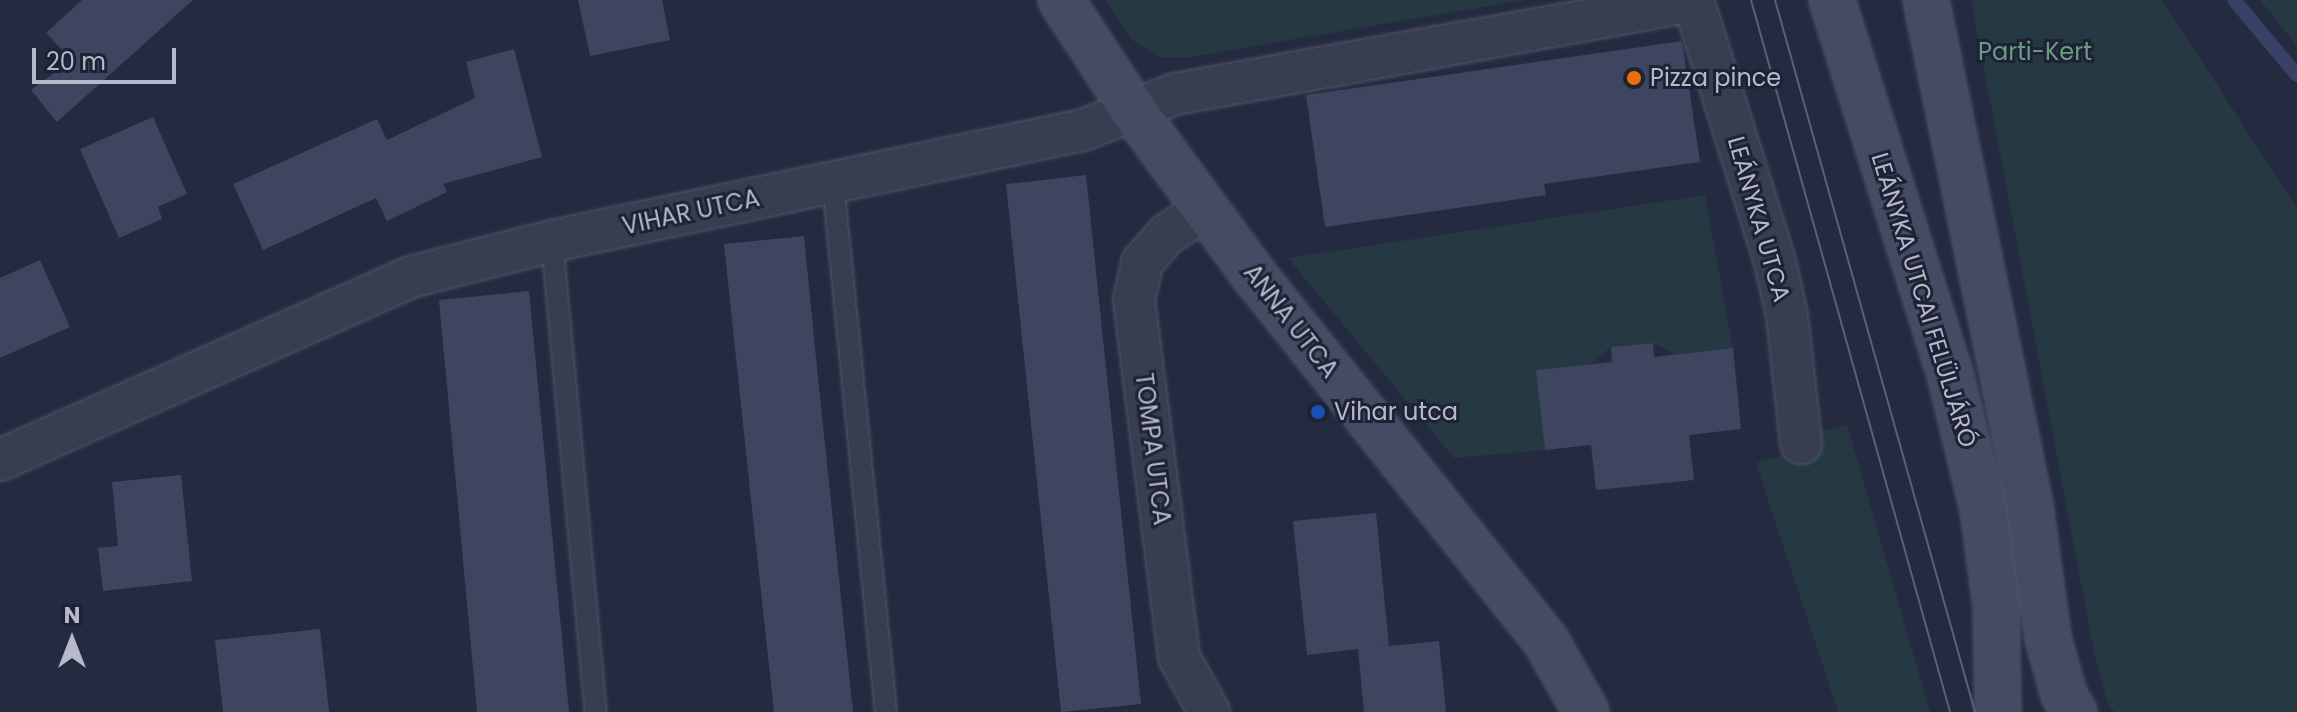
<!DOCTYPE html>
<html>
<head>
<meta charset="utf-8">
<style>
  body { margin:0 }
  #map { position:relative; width:2297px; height:712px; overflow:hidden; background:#242a40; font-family:Poppins,sans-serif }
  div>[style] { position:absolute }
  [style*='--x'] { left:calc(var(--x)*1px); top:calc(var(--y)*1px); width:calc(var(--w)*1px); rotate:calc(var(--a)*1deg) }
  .green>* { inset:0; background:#263841 }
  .stream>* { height:14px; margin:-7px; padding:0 7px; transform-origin:7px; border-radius:7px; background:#384267 }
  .building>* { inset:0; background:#3e455e }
  .roads { filter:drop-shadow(0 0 2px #505567) drop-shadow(0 0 2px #505567) }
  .lane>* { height:20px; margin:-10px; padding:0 10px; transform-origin:10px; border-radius:10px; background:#383d4f }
  .street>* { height:40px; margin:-20px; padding:0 20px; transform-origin:20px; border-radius:20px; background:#383d4f }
  .secondary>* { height:44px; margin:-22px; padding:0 22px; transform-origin:22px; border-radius:22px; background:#464b63 }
  .tram>* { height:2px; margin:-1px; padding:0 1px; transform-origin:1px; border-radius:1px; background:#5a6077 }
  .dots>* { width:22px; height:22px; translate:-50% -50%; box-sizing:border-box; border:4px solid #1d2235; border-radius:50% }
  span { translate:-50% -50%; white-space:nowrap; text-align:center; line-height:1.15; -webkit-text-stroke:6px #1d2235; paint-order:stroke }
  .park-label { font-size:24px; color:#6b9b81 }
  .poi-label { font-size:24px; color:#b5b9ca }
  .left { translate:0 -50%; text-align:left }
  .street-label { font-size:24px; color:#b5b9ca }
  .north { position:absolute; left:32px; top:600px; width:80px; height:80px; -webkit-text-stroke:6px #1d2235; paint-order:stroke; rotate:0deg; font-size:22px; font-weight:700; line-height:32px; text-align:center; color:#b5b9ca }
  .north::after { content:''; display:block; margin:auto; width:28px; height:36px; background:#b5b9ca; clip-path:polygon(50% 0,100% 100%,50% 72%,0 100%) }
  .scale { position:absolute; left:32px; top:48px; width:144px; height:36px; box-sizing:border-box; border:4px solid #b5b9ca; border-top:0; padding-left:10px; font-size:24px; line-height:28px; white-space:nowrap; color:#b5b9ca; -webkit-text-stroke:6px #1d2235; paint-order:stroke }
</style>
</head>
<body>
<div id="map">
  <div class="green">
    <div style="clip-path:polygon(1105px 0,1526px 0,1189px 57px,1158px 57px,1132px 40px)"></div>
    <div style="clip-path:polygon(1971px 0,2162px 0,2297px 208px,2297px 712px,2114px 712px,2107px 701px,2095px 658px)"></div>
    <div style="clip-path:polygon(2260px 0,2297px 0,2297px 46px)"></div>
    <div style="clip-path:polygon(1705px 195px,1733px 348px,1674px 354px,1653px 343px,1611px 347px,1591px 364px,1537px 370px,1545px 450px,1454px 458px,1288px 258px)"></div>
    <div style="clip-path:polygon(1847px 424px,1930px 712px,1838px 712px,1756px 463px,1807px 448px,1808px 435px)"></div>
  </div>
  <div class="stream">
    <div style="--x:2234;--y:0;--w:98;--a:50"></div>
  </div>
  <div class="building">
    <div style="clip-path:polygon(82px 0,193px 0,57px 122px,31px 90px,72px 60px,46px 33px)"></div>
    <div style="clip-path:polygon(578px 0,662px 0,670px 40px,590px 56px)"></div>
    <div style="clip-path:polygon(1682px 41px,1700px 162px,1544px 184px,1546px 195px,1325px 227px,1306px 95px)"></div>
    <div style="clip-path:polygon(514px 49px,542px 157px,443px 184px,447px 192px,387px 221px,376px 198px,263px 250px,233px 184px,377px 119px,387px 140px,475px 98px,466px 62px)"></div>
    <div style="clip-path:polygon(153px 117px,187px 194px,158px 207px,162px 219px,119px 238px,80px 149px)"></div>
    <div style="clip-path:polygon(1086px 175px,1141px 704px,1061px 712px,1006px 184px)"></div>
    <div style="clip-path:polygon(804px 236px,817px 368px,853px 712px,774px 712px,752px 509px,724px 244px)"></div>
    <div style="clip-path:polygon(40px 260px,70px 327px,0 358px,0 278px)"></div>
    <div style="clip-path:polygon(529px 291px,569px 712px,477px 712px,439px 300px)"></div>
    <div style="clip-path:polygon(1653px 343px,1654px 357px,1733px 348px,1741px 429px,1689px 435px,1694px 480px,1596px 490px,1591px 445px,1545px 450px,1536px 370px,1612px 362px,1611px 347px)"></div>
    <div style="clip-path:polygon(181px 475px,192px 581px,103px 591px,98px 548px,118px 546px,112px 482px)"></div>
    <div style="clip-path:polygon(1376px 513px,1389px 646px,1370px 648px,1439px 641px,1446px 712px,1364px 712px,1358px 649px,1307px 655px,1293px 521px)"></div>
    <div style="clip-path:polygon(320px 629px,329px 712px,223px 712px,215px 640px)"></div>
  </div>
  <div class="roads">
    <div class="lane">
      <div style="--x:833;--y:182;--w:533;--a:84.29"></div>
      <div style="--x:552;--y:241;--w:473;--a:84.7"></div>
    </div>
    <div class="street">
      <div style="--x:1693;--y:0;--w:275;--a:72.6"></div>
      <div style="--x:1775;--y:262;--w:55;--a:77.5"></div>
      <div style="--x:1787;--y:316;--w:128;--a:83.7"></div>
      <div style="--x:1205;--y:209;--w:47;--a:146.3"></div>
      <div style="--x:1166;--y:235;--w:37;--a:131"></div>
      <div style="--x:1142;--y:263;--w:38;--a:102"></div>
      <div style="--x:1134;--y:300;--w:360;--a:82.8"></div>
      <div style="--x:1179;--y:657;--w:63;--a:61.4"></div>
      <div style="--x:0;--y:460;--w:450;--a:-24"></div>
      <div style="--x:411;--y:277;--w:146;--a:-14.3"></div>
      <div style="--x:552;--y:241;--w:542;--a:-11.81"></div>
      <div style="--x:1083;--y:130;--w:99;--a:-21.4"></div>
      <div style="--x:1175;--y:94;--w:526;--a:-10.18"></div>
    </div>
    <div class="secondary">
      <div style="--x:1061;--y:0;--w:131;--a:56.8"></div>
      <div style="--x:1133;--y:110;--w:203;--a:53.8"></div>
      <div style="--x:1253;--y:274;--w:470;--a:51.4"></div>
      <div style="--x:1546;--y:641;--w:81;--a:60.6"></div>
      <div style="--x:1832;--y:0;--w:388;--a:72.5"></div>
      <div style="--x:1949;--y:370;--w:143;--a:76.3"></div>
      <div style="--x:1983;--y:509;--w:97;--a:82.3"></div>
      <div style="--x:1996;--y:605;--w:107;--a:88.9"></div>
      <div style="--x:1926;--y:0;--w:517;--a:78.39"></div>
      <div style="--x:2030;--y:506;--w:133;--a:82.2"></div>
      <div style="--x:2048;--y:638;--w:59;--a:74.3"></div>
      <div style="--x:2064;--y:695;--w:20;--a:60"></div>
    </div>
  </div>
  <div class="tram">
    <div style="--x:1751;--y:0;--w:739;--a:74.38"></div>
    <div style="--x:1775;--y:0;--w:740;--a:74.31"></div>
  </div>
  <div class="dots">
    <div style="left:1634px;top:78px;background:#e8710a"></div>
    <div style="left:1318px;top:412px;background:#1a4fb4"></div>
  </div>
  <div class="park-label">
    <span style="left:2035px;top:52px">Parti-Kert</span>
  </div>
  <div class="poi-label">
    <span class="left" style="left:1650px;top:78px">Pizza pince</span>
    <span class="left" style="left:1334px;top:412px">Vihar utca</span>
  </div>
  <div class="street-label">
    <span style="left:691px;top:212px;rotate:-12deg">VIHAR UTCA</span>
    <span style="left:1759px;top:219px;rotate:74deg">LEÁNYKA UTCA</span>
    <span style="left:1924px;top:300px;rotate:73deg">LEÁNYKA UTCAI FELÜLJÁRÓ</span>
    <span style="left:1291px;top:321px;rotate:52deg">ANNA UTCA</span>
    <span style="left:1153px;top:449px;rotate:83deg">TOMPA UTCA</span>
  </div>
  <div class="north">N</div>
  <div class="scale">20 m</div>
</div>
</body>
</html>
